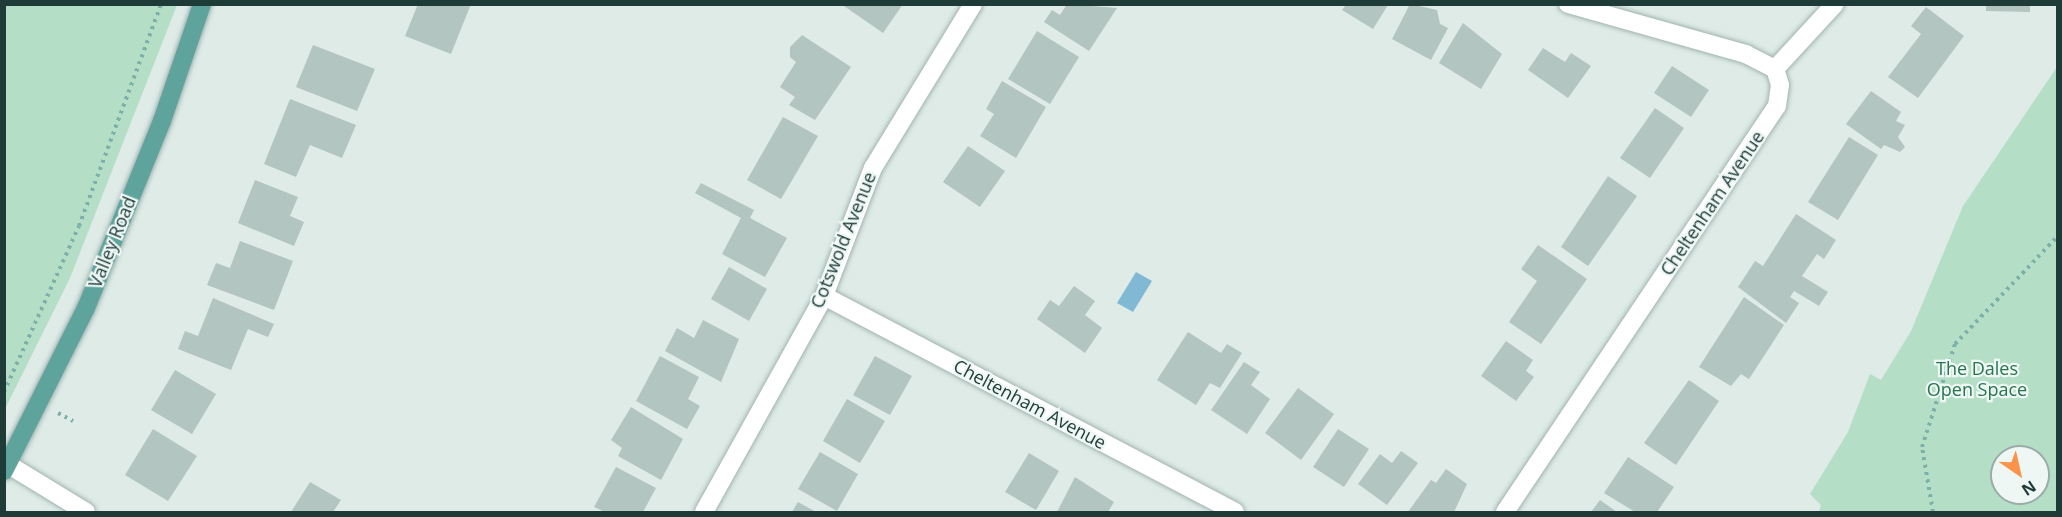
<!DOCTYPE html>
<html>
<head>
<meta charset="utf-8">
<style>
  body { margin:0 }
  #map { position:relative; width:2062px; height:517px; overflow:hidden; background:#deebe7; font-family:"Open Sans",sans-serif }
  div>[style] { position:absolute }
  [style*='--x'] { left:calc(var(--x)*1px); top:calc(var(--y)*1px); width:calc(var(--w)*1px); rotate:calc(var(--a)*1deg) }
  .green>* { inset:0; background:#b5dec7 }
  .water>* { inset:0; background:#81b9d4 }
  .building>* { inset:0; background:#b3c5c0 }
  .path>* { height:4px; margin-top:-2px; transform-origin:0; background:repeating-linear-gradient(90deg,#7cb0a9 0 3px,transparent 0 7.5px) }
  .roads { filter:drop-shadow(0 0 2px #a1b3af) drop-shadow(0 0 2px #a1b3af) }
  .minor>* { height:18px; margin:-9px; padding:0 9px; transform-origin:9px; border-radius:9px; background:#fff }
  .major>* { height:18px; margin:-9px; padding:0 9px; transform-origin:9px; border-radius:9px; background:#5fa39d }
  span { translate:-50% -50%; white-space:nowrap; text-align:center; line-height:1.15; -webkit-text-stroke:4.5px #eef7f4; paint-order:stroke }
  .street-label { font-size:18px; color:#1e3b38 }
  .park-label { font-size:18px; color:#267451 }
  .frame { position:absolute; inset:0; border:6px solid #1e3b38; pointer-events:none }
  .north { position:absolute; left:1990px; top:445px; width:60px; height:60px; box-sizing:border-box; background:#eef7f4; border:2px solid #9baca9; border-radius:50%; rotate:146deg; font-size:16px; font-weight:700; line-height:24px; text-align:center; color:#1e3b38 }
  .north::after { content:''; display:block; margin:auto; width:21px; height:27px; background:#fb944b; clip-path:polygon(50% 0,100% 100%,50% 72%,0 100%) }
</style>
</head>
<body>
<div id="map">
  <div class="green">
    <div style="clip-path:polygon(5px 4px,177px 5px,70px 278px,5px 409px)"></div>
    <div style="clip-path:polygon(evenodd,2057px 67px,2057px 512px,1819px 512px,1821px 505px,1810px 494px,1848px 432px,1870px 374px,1881px 380px,1911px 331px,1963px 206px,2057px 67px,2002px 457px,2038px 457px,2038px 493px,2002px 493px,2002px 457px)"></div>
  </div>
  <div class="water">
    <div style="clip-path:polygon(1136px 272px,1152px 281px,1133px 312px,1117px 303px)"></div>
  </div>
  <div class="building">
    <div style="clip-path:polygon(418px 4px,471px 4px,451px 54px,405px 36px)"></div>
    <div style="clip-path:polygon(841px 4px,903px 4px,883px 33px)"></div>
    <div style="clip-path:polygon(1067px 4px,1117px 8px,1089px 51px,1044px 22px,1052px 10px,1060px 15px)"></div>
    <div style="clip-path:polygon(1410px 4px,1437px 10px,1440px 24px,1448px 28px,1431px 60px,1392px 39px)"></div>
    <div style="clip-path:polygon(1346px 5px,1388px 5px,1373px 29px,1342px 10px)"></div>
    <div style="clip-path:polygon(1986px 5px,2030px 5px,2030px 12px,1986px 11px)"></div>
    <div style="clip-path:polygon(1926px 7px,1964px 36px,1918px 98px,1888px 77px,1921px 34px,1911px 26px)"></div>
    <div style="clip-path:polygon(1463px 23px,1502px 54px,1481px 89px,1439px 63px)"></div>
    <div style="clip-path:polygon(1037px 31px,1079px 57px,1050px 104px,1008px 79px)"></div>
    <div style="clip-path:polygon(802px 35px,851px 67px,815px 120px,789px 105px,795px 97px,780px 87px,796px 62px,790px 57px,790px 47px)"></div>
    <div style="clip-path:polygon(313px 45px,375px 69px,357px 111px,296px 87px)"></div>
    <div style="clip-path:polygon(1543px 48px,1565px 62px,1571px 53px,1591px 66px,1568px 98px,1528px 70px)"></div>
    <div style="clip-path:polygon(1672px 66px,1709px 90px,1691px 117px,1654px 93px)"></div>
    <div style="clip-path:polygon(1002px 81px,1046px 107px,1016px 158px,980px 136px,994px 114px,986px 109px)"></div>
    <div style="clip-path:polygon(1871px 91px,1901px 112px,1896px 121px,1905px 125px,1898px 137px,1905px 147px,1900px 152px,1884px 145px,1881px 149px,1846px 124px)"></div>
    <div style="clip-path:polygon(290px 99px,356px 125px,342px 158px,310px 145px,296px 177px,264px 164px)"></div>
    <div style="clip-path:polygon(1655px 108px,1684px 128px,1650px 178px,1620px 158px)"></div>
    <div style="clip-path:polygon(783px 117px,818px 136px,781px 199px,747px 180px)"></div>
    <div style="clip-path:polygon(1849px 137px,1878px 155px,1838px 220px,1808px 202px)"></div>
    <div style="clip-path:polygon(968px 146px,1005px 171px,980px 207px,943px 182px)"></div>
    <div style="clip-path:polygon(1608px 176px,1637px 196px,1588px 266px,1561px 247px)"></div>
    <div style="clip-path:polygon(255px 180px,298px 197px,290px 216px,304px 222px,294px 246px,238px 223px)"></div>
    <div style="clip-path:polygon(701px 183px,754px 210px,750px 218px,787px 238px,765px 277px,722px 254px,741px 218px,695px 193px)"></div>
    <div style="clip-path:polygon(1796px 214px,1836px 240px,1824px 259px,1817px 254px,1802px 276px,1828px 292px,1819px 306px,1794px 291px,1790px 297px,1799px 303px,1786px 323px,1738px 287px,1755px 261px,1763px 266px)"></div>
    <div style="clip-path:polygon(240px 241px,293px 261px,274px 310px,207px 285px,216px 263px,230px 268px)"></div>
    <div style="clip-path:polygon(1538px 245px,1587px 279px,1541px 344px,1509px 322px,1537px 281px,1521px 269px)"></div>
    <div style="clip-path:polygon(729px 267px,767px 289px,749px 321px,711px 299px)"></div>
    <div style="clip-path:polygon(1074px 286px,1095px 301px,1085px 315px,1102px 328px,1085px 353px,1037px 319px,1050px 300px,1059px 306px)"></div>
    <div style="clip-path:polygon(1744px 297px,1784px 325px,1749px 379px,1741px 374px,1731px 386px,1699px 367px)"></div>
    <div style="clip-path:polygon(213px 298px,274px 324px,268px 337px,248px 329px,231px 370px,178px 349px,185px 331px,198px 336px)"></div>
    <div style="clip-path:polygon(703px 320px,739px 339px,721px 382px,665px 351px,677px 328px,694px 338px)"></div>
    <div style="clip-path:polygon(1188px 332px,1221px 353px,1227px 344px,1242px 353px,1220px 388px,1210px 383px,1196px 405px,1157px 380px)"></div>
    <div style="clip-path:polygon(1506px 341px,1533px 360px,1526px 371px,1534px 377px,1516px 401px,1481px 376px)"></div>
    <div style="clip-path:polygon(660px 356px,699px 377px,688px 399px,700px 406px,687px 429px,636px 401px)"></div>
    <div style="clip-path:polygon(875px 356px,912px 376px,890px 415px,853px 395px)"></div>
    <div style="clip-path:polygon(1244px 362px,1260px 372px,1251px 385px,1270px 399px,1247px 434px,1211px 410px)"></div>
    <div style="clip-path:polygon(175px 370px,216px 394px,192px 434px,151px 410px)"></div>
    <div style="clip-path:polygon(1689px 380px,1719px 401px,1676px 465px,1644px 443px)"></div>
    <div style="clip-path:polygon(1298px 388px,1334px 414px,1301px 460px,1265px 433px)"></div>
    <div style="clip-path:polygon(847px 399px,885px 421px,860px 463px,823px 441px)"></div>
    <div style="clip-path:polygon(631px 407px,683px 439px,661px 480px,618px 456px,622px 448px,611px 440px)"></div>
    <div style="clip-path:polygon(153px 429px,197px 456px,168px 501px,125px 475px)"></div>
    <div style="clip-path:polygon(1338px 429px,1369px 449px,1344px 487px,1313px 467px)"></div>
    <div style="clip-path:polygon(1401px 451px,1418px 463px,1387px 505px,1358px 484px,1380px 454px,1392px 463px)"></div>
    <div style="clip-path:polygon(820px 452px,858px 474px,837px 511px,798px 489px)"></div>
    <div style="clip-path:polygon(1029px 453px,1059px 471px,1036px 510px,1005px 492px)"></div>
    <div style="clip-path:polygon(1628px 457px,1674px 487px,1657px 512px,1635px 512px,1604px 493px)"></div>
    <div style="clip-path:polygon(616px 467px,656px 488px,643px 512px,605px 512px,594px 507px)"></div>
    <div style="clip-path:polygon(1446px 469px,1467px 484px,1454px 512px,1408px 512px,1431px 480px,1436px 483px)"></div>
    <div style="clip-path:polygon(1075px 477px,1114px 502px,1108px 512px,1057px 512px)"></div>
    <div style="clip-path:polygon(310px 482px,341px 500px,333px 512px,291px 512px)"></div>
    <div style="clip-path:polygon(1600px 500px,1617px 512px,1591px 512px)"></div>
    <div style="clip-path:polygon(798px 502px,816px 512px,792px 512px)"></div>
  </div>
  <div class="path">
    <div style="--x:4;--y:392;--w:182;--a:-65.7"></div>
    <div style="--x:79;--y:226;--w:237;--a:-69.7"></div>
    <div style="--x:58;--y:413;--w:17;--a:28"></div>
    <div style="--x:1933;--y:512;--w:66;--a:-99.6"></div>
    <div style="--x:1922;--y:447;--w:108;--a:-72.2"></div>
    <div style="--x:1955;--y:344;--w:149;--a:-46.4"></div>
  </div>
  <div class="roads">
    <div class="minor">
      <div style="--x:1775;--y:69;--w:88;--a:-47.3"></div>
      <div style="--x:824;--y:296;--w:464;--a:27.7"></div>
      <div style="--x:4;--y:462;--w:96;--a:31.4"></div>
      <div style="--x:704;--y:512;--w:247;--a:-60.9"></div>
      <div style="--x:824;--y:296;--w:137;--a:-69.1"></div>
      <div style="--x:873;--y:168;--w:192;--a:-58.6"></div>
      <div style="--x:1505;--y:512;--w:489;--a:-56.2"></div>
      <div style="--x:1777;--y:106;--w:21;--a:-82"></div>
      <div style="--x:1780;--y:85;--w:17;--a:-107"></div>
      <div style="--x:1775;--y:69;--w:33;--a:-153"></div>
      <div style="--x:1746;--y:54;--w:185;--a:-164.3"></div>
    </div>
    <div class="major">
      <div style="--x:4;--y:471;--w:182;--a:-63.3"></div>
      <div style="--x:86;--y:308;--w:202;--a:-67.9"></div>
      <div style="--x:162;--y:121;--w:124;--a:-71.1"></div>
    </div>
  </div>
  <div class="street-label">
    <span style="left:1712px;top:203px;rotate:-56deg">Cheltenham Avenue</span>
    <span style="left:843px;top:240px;rotate:-68deg">Cotswold Avenue</span>
    <span style="left:112px;top:242px;rotate:-68deg">Valley Road</span>
    <span style="left:1030px;top:404px;rotate:28deg">Cheltenham Avenue</span>
  </div>
  <div class="park-label">
    <span style="left:1977px;top:379px">The Dales<br>Open Space</span>
  </div>
  <div class="frame"></div>
  <div class="north">N</div>
</div>
</body>
</html>
